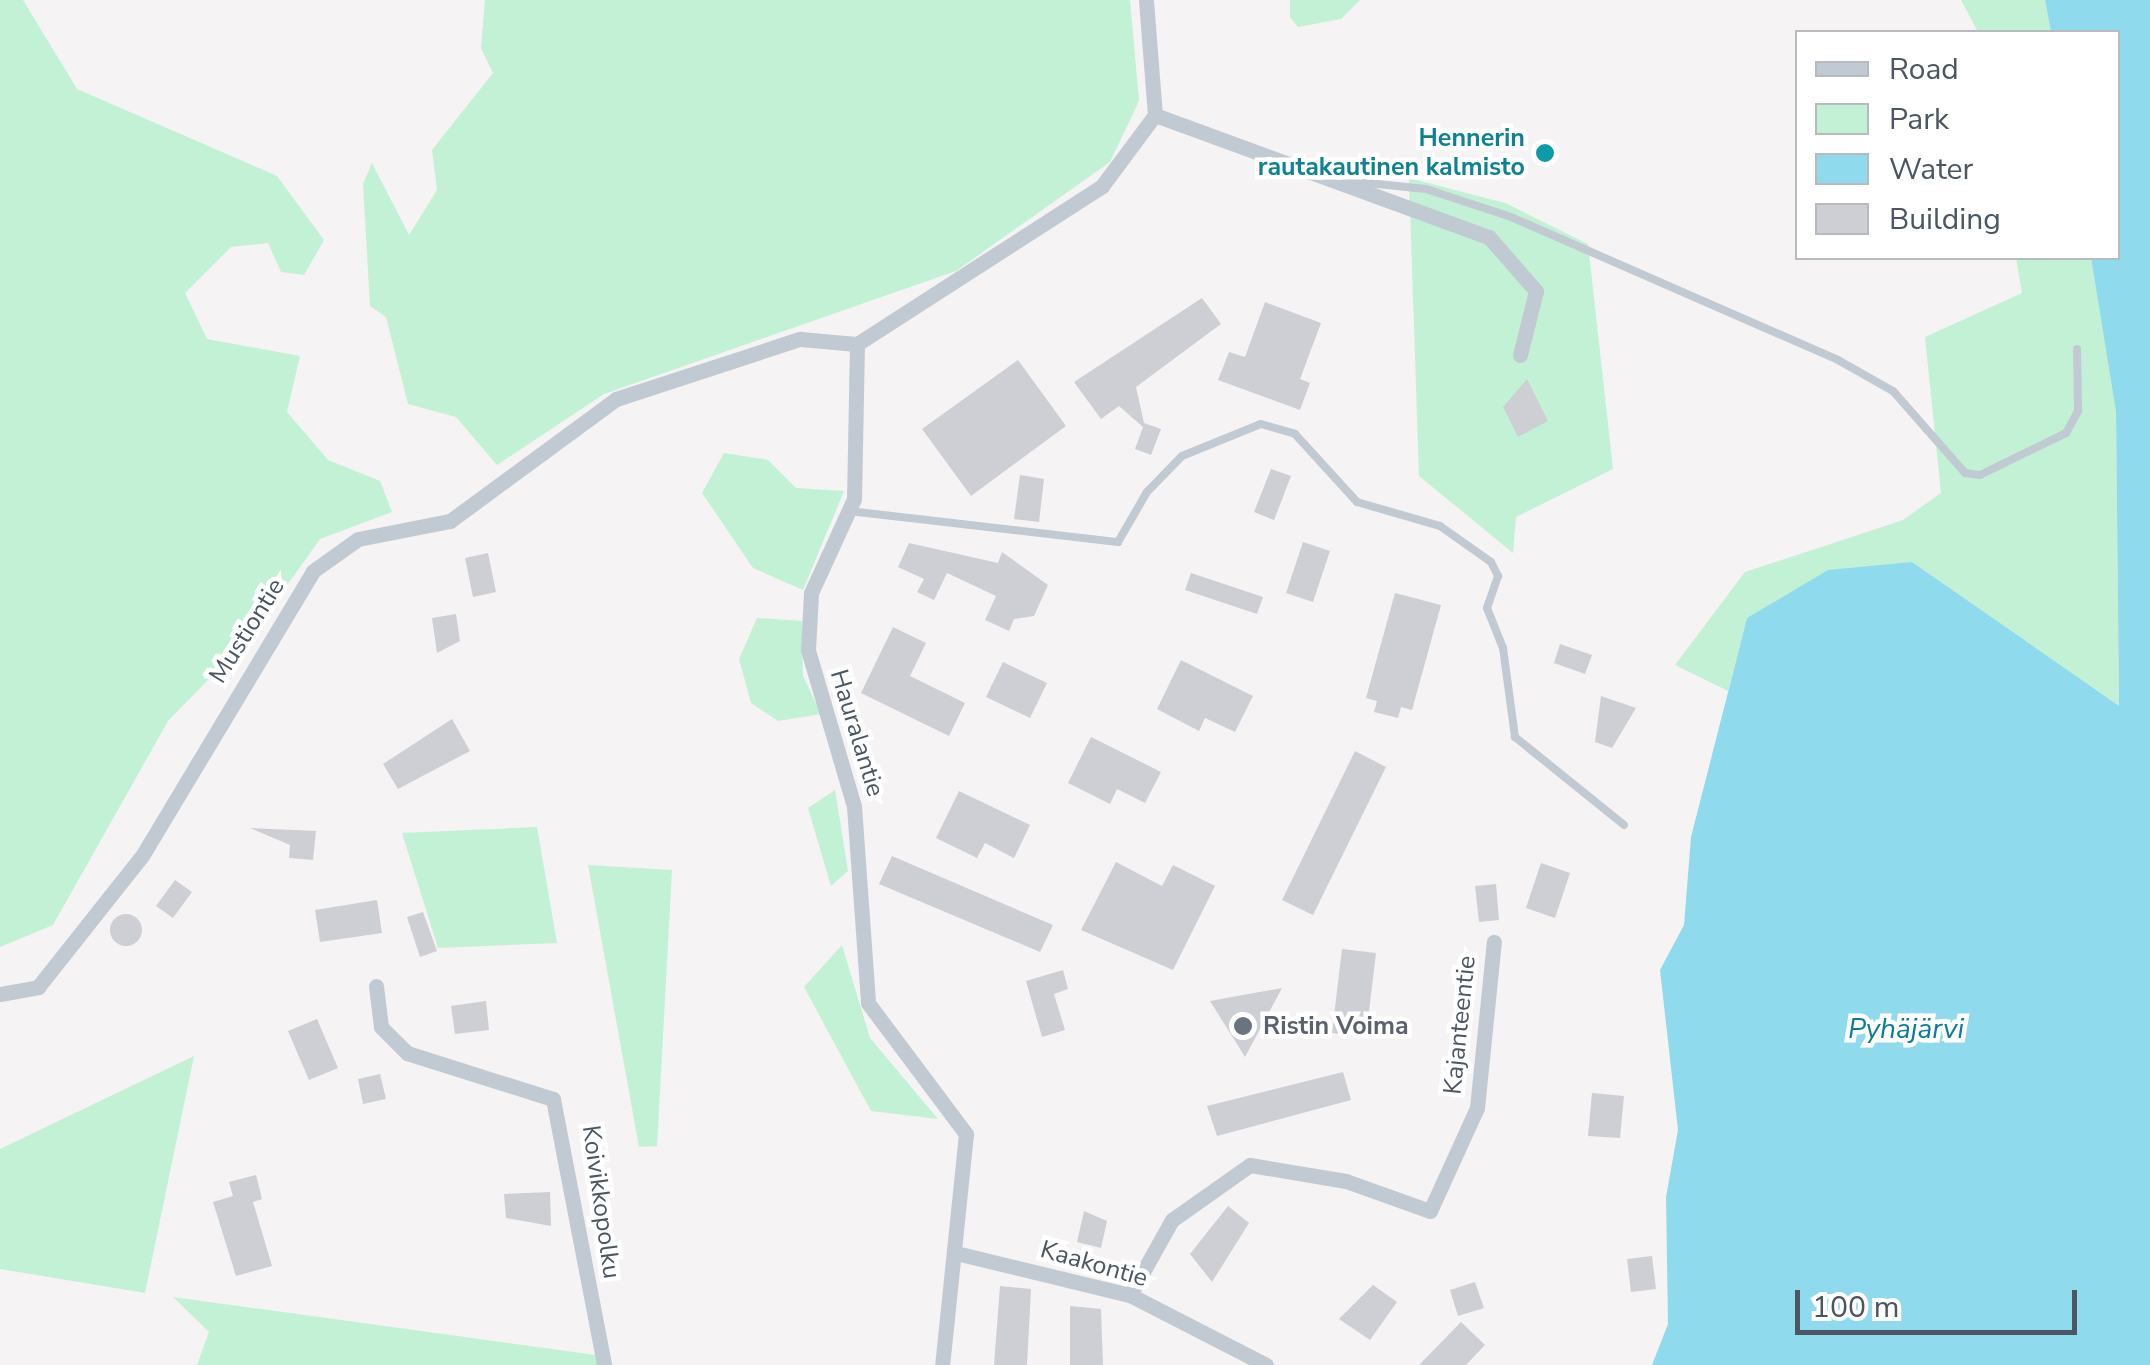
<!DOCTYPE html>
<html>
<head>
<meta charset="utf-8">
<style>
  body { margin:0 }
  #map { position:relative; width:2150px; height:1365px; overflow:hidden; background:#f5f3f3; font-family:"Nunito Sans",sans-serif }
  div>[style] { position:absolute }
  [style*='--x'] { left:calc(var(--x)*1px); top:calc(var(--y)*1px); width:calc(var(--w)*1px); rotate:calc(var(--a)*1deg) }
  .green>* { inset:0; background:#c3f1d5 }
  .water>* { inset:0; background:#90daee }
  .building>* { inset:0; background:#cdcfd5 }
  .round { border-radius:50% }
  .lane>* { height:8px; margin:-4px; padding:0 4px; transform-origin:4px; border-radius:4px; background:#c1cad2 }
  .street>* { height:15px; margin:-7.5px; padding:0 7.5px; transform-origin:7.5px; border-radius:7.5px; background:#c1cad2 }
  .dots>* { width:28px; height:28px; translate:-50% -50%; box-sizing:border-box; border:5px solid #fff; border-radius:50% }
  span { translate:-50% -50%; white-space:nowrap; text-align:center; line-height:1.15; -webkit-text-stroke:9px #fff; paint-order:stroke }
  .culture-label { font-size:25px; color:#0d838f; font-weight:700 }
  .right { translate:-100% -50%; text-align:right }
  .street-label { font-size:25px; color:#4a5661 }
  .worship-label { font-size:25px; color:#5b616d; font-weight:700 }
  .left { translate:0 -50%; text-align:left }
  .water-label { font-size:28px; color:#0c7c9b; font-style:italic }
  .legend { position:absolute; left:1795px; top:30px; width:325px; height:230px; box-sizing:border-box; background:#fff; border:2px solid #b7bbc0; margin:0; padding:12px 18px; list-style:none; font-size:30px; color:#4a5661 }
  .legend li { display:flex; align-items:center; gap:20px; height:50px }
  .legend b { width:50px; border:2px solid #b7bbc0 }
  .scale { position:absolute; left:1795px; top:1290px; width:282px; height:45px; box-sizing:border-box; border:5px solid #4a5661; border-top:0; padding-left:12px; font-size:30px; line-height:35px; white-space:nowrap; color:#4a5661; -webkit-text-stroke:8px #fff; paint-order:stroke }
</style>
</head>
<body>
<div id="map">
  <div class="green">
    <div style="clip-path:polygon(0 0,23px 0,77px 89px,277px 176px,324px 240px,304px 275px,281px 272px,268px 243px,231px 247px,185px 293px,207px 339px,300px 356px,287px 412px,328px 460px,380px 481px,392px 512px,320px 539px,251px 636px,168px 721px,53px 925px,0 947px)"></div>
    <div style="clip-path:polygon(485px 0,1130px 0,1139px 101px,1110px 162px,956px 271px,604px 394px,497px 465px,456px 417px,408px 404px,386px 317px,370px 306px,363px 184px,372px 163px,409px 235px,437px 190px,432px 150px,493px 73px,481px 48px)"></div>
    <div style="clip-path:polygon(1360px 0,1341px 19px,1298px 27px,1290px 17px,1290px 0)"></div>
    <div style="clip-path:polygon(1961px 0,2045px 0,2051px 32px,1978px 32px)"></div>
    <div style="clip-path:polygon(1409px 178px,1505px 203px,1588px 244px,1613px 469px,1516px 517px,1513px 553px,1419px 476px)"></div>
    <div style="clip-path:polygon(2016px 258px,2091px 258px,2116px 412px,2119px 707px,1912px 562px,1747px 618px,1728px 691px,1675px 665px,1745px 572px,1903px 520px,1941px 493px,1925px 337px,2022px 293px)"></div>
    <div style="clip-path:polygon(724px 453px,768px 460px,796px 488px,844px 491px,803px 590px,753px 568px,702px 493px)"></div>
    <div style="clip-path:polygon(757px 618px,802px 621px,803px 676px,821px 714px,778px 721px,751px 703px,739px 659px)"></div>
    <div style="clip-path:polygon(835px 790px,848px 871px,831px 886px,808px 808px)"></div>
    <div style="clip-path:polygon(537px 827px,557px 943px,438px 948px,402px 833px)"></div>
    <div style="clip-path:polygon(588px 865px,672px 870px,657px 1146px,639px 1147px)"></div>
    <div style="clip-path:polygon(842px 945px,870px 1038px,938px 1119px,871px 1111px,804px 987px)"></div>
    <div style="clip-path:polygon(194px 1056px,145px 1293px,0 1269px,0 1149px)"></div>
    <div style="clip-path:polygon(173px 1297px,596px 1355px,600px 1365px,197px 1365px,209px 1332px)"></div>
  </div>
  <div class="water">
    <div style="clip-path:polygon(2045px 0,2150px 0,2150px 1365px,1652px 1365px,1668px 1324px,1666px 1197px,1678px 1130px,1660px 970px,1684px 925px,1691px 837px,1747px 618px,1828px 570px,1912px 562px,2119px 706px,2116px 412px,2091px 258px,2118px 258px,2118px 32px,2051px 32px)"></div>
  </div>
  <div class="building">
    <div style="clip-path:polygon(1202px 298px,1221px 324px,1136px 387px,1144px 423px,1161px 429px,1151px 455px,1135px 449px,1143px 427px,1119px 406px,1101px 419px,1074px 382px)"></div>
    <div style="clip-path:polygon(1265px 302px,1321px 323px,1300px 379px,1310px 383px,1300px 410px,1218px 380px,1229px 352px,1245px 357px)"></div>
    <div style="clip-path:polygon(1018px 360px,1066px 426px,971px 496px,922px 429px)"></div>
    <div style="clip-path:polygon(1527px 379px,1548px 421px,1518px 437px,1503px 407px)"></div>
    <div style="clip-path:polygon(1271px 469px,1291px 476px,1274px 520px,1254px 512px)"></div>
    <div style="clip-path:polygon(1020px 475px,1044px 479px,1039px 522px,1014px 519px)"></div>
    <div style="clip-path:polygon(1303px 542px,1330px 551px,1313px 602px,1286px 593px)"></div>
    <div style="clip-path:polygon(909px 543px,998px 563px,1002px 552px,1048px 585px,1034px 616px,1014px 619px,1009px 631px,985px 620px,996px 596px,947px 573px,934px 600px,917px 592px,924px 579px,898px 567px)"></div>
    <div style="clip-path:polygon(488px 553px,496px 592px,473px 597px,465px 558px)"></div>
    <div style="clip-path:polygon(1191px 573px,1263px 597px,1257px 614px,1185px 590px)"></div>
    <div style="clip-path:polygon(1395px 593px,1441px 605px,1412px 710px,1401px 707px,1398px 718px,1374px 712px,1377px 701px,1366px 698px)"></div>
    <div style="clip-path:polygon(456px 614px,460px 641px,437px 653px,432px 618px)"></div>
    <div style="clip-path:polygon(893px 627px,926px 643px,910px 676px,965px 703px,949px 736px,861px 693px)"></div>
    <div style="clip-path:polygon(1560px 644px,1592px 655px,1585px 674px,1554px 663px)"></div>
    <div style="clip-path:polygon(1181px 660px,1253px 696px,1235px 732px,1205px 718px,1199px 731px,1157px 709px)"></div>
    <div style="clip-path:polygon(1003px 662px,1047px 683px,1030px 718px,986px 697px)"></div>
    <div style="clip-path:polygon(1601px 696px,1636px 708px,1612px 748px,1595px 742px)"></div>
    <div style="clip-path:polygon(452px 719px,470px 751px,398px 789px,383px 764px)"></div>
    <div style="clip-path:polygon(1091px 737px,1161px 772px,1145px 803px,1117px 789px,1110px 804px,1068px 783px)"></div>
    <div style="clip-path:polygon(1355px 751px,1386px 767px,1313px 915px,1282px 900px)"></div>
    <div style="clip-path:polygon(959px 791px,1030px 825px,1014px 858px,985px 843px,977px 858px,936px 838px)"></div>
    <div style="clip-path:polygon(250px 828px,316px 831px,313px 860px,289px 858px,290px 845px)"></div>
    <div style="clip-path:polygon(892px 856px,1053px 925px,1040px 952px,879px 884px)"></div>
    <div style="clip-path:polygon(1116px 862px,1162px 886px,1173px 865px,1215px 886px,1173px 970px,1081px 930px)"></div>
    <div style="clip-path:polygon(1541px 863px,1570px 873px,1555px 918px,1526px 908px)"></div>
    <div style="clip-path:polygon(175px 880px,192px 892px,173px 918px,156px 906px)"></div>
    <div style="clip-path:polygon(1496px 884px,1499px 920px,1479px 922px,1475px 886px)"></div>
    <div style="clip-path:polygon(377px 900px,382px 933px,320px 942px,315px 910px)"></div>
    <div style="clip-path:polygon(423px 912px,437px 951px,420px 957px,407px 917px)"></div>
    <div class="round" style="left:110px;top:914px;width:32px;height:32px"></div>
    <div style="clip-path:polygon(1342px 949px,1376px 953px,1366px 1037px,1332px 1033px)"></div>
    <div style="clip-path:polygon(1063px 970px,1068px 989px,1054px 994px,1065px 1030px,1042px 1037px,1026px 981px)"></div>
    <div style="clip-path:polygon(1282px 988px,1245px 1057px,1210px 1001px)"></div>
    <div style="clip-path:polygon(486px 1001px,489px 1030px,455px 1034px,451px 1006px)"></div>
    <div style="clip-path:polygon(317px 1019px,338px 1068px,309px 1080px,288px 1031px)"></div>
    <div style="clip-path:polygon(1343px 1072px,1351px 1100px,1217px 1136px,1207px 1106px)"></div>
    <div style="clip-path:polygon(380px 1074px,386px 1099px,363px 1104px,358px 1079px)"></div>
    <div style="clip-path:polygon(1592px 1093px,1624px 1096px,1620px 1138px,1588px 1136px)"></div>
    <div style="clip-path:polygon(256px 1175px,262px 1199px,253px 1202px,272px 1266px,236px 1276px,213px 1202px,233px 1196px,229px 1182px)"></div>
    <div style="clip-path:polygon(550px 1192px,551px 1226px,506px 1218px,504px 1194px)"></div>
    <div style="clip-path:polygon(1228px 1206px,1249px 1223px,1212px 1282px,1190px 1254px)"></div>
    <div style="clip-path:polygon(1084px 1211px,1107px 1221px,1101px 1248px,1077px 1242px)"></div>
    <div style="clip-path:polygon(1652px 1256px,1656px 1289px,1631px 1292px,1627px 1259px)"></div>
    <div style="clip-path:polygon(1475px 1282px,1484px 1308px,1458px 1316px,1450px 1290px)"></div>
    <div style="clip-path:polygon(1373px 1285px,1397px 1302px,1370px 1340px,1339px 1319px)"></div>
    <div style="clip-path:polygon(1000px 1286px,1031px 1289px,1027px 1365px,994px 1365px)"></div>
    <div style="clip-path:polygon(1070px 1306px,1101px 1309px,1103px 1365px,1070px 1365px)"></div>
    <div style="clip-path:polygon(1461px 1322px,1485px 1345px,1466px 1365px,1419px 1365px)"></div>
  </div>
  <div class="lane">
    <div style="--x:1349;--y:181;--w:77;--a:5.9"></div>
    <div style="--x:1426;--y:189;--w:89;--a:18.2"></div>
    <div style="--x:1511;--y:217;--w:357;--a:23.6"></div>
    <div style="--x:1838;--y:360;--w:63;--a:29.4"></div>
    <div style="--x:1893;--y:391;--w:109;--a:48.7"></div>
    <div style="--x:1965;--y:473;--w:15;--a:8"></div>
    <div style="--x:1980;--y:475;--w:96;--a:-26"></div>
    <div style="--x:2066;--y:433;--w:25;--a:-61"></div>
    <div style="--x:2078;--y:411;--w:62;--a:-90.9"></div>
    <div style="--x:849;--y:511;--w:271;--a:6.6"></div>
    <div style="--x:1118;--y:542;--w:58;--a:-59.9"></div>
    <div style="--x:1147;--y:492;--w:50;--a:-45.8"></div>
    <div style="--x:1182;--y:456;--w:85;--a:-22.1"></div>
    <div style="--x:1261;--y:424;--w:35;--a:16"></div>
    <div style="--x:1295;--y:434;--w:92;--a:47.6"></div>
    <div style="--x:1357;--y:502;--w:86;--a:16.1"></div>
    <div style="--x:1440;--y:526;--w:62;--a:35.2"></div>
    <div style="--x:1491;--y:562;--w:16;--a:63"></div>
    <div style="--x:1498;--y:576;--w:34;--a:109"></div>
    <div style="--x:1487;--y:608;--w:43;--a:68.2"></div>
    <div style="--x:1503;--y:648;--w:90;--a:82.3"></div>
    <div style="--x:1515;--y:737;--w:140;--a:38.9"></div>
  </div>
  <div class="street">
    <div style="--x:1155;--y:115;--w:356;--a:20.1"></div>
    <div style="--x:1489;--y:237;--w:72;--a:49"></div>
    <div style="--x:1536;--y:291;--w:66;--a:104"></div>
    <div style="--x:857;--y:344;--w:155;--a:91.1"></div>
    <div style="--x:854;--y:499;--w:103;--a:114.6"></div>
    <div style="--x:811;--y:593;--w:57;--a:93"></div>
    <div style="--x:808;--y:650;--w:163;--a:73.6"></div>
    <div style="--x:854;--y:806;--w:197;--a:85.9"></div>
    <div style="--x:868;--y:1003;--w:164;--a:53.2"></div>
    <div style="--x:966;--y:1134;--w:232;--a:95.9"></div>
    <div style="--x:857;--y:344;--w:292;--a:-32.8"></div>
    <div style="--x:1102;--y:186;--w:89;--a:-53.3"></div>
    <div style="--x:1155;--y:115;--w:115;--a:-94.5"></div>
    <div style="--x:376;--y:986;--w:41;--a:83"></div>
    <div style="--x:381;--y:1027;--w:37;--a:45"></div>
    <div style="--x:407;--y:1053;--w:153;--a:17.5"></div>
    <div style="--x:553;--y:1099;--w:271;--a:79.1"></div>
    <div style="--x:0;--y:994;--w:39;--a:-10"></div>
    <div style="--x:38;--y:987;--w:167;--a:-51.6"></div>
    <div style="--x:142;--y:856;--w:332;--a:-59"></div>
    <div style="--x:313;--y:571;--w:55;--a:-35.4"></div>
    <div style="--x:358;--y:539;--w:94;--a:-11.1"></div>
    <div style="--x:450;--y:521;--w:206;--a:-36.3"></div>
    <div style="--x:616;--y:399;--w:194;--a:-18.1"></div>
    <div style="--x:800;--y:339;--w:57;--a:5"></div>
    <div style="--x:956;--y:1253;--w:179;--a:13.6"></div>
    <div style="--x:1130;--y:1295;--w:153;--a:27.2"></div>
    <div style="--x:1130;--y:1295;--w:86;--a:-60.8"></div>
    <div style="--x:1172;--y:1220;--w:95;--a:-35.2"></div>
    <div style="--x:1250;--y:1165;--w:97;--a:9.5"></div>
    <div style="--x:1346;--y:1181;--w:89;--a:19.7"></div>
    <div style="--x:1430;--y:1211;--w:113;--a:-65.5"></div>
    <div style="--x:1477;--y:1108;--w:167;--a:-84.2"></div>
  </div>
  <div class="dots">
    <div style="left:1545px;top:153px;background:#0f9aa8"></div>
    <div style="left:1243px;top:1026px;background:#6b7280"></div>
  </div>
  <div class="culture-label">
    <span class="right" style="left:1525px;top:153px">Hennerin<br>rautakautinen kalmisto</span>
  </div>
  <div class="street-label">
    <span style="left:247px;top:631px;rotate:-58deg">Mustiontie</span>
    <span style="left:857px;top:733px;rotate:73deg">Hauralantie</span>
    <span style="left:1460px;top:1025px;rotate:-84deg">Kajanteentie</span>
    <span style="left:601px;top:1202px;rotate:82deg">Koivikkopolku</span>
    <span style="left:1094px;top:1264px;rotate:16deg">Kaakontie</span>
  </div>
  <div class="worship-label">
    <span class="left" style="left:1263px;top:1026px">Ristin Voima</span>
  </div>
  <div class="water-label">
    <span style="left:1906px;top:1029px">Pyhäjärvi</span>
  </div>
  <ul class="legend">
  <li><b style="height:12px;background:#c1cad2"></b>Road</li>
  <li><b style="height:28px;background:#c3f1d5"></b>Park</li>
  <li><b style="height:28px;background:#90daee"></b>Water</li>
  <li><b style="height:28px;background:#cdcfd5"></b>Building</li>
  </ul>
  <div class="scale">100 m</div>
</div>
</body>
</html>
